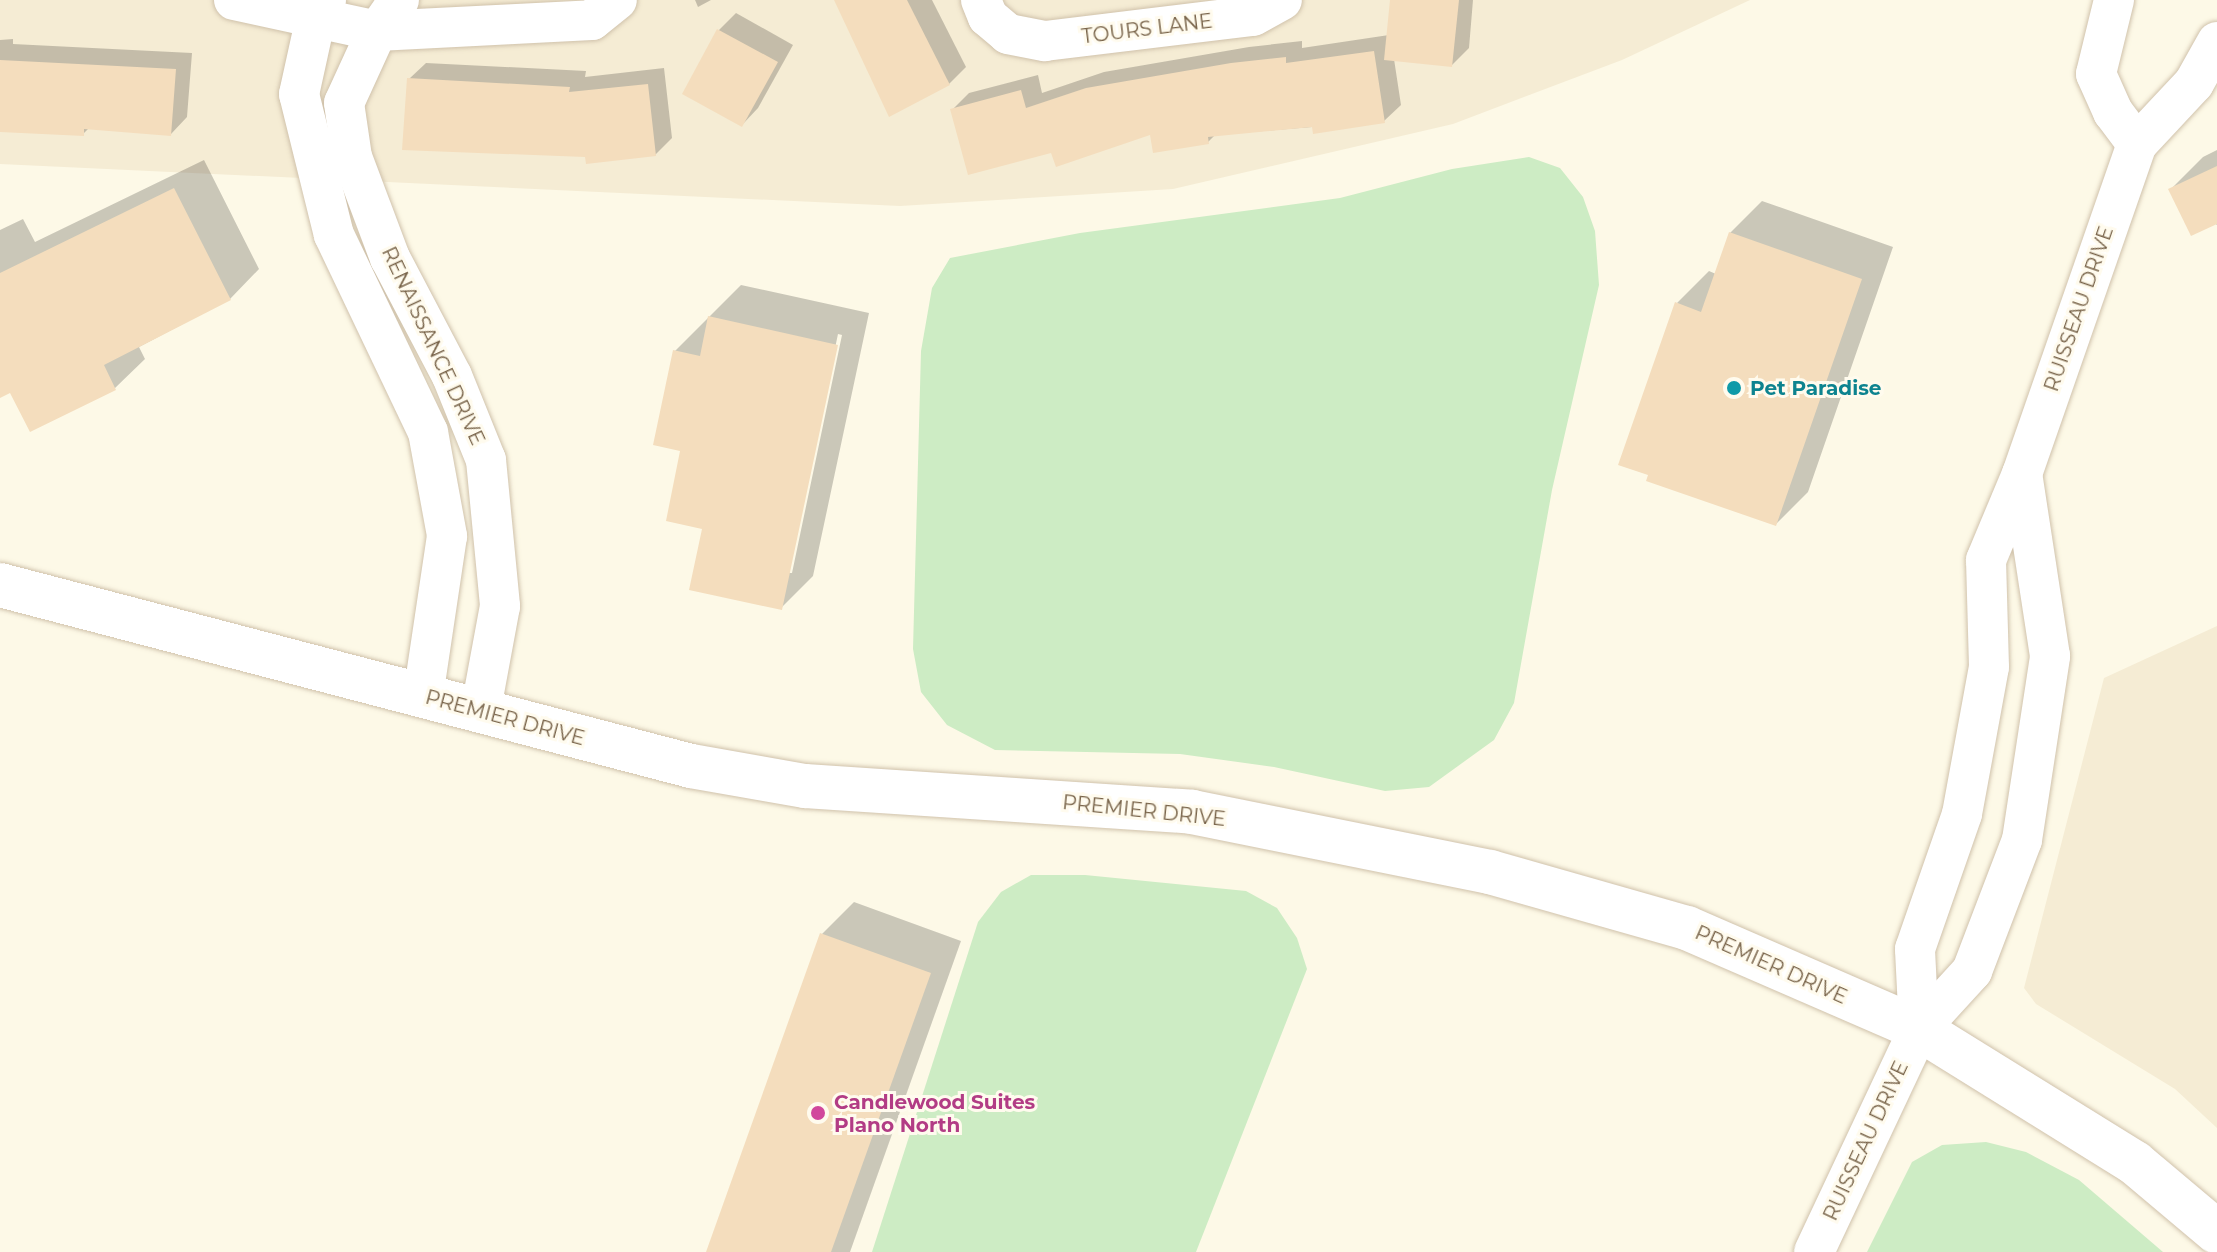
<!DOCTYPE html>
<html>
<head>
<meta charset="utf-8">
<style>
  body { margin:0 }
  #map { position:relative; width:2217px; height:1252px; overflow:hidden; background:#fdf9e7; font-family:Montserrat,sans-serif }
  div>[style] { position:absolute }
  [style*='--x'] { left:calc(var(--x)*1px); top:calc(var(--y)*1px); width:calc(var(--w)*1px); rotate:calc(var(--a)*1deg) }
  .residential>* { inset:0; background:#f5ecd4 }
  .green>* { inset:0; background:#cdecc4 }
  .shadow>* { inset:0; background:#0003 }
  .building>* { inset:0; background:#f4ddbd }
  .roads { filter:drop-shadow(0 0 2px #d0c2ab) drop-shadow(0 0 2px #d0c2ab) }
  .street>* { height:40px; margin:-20px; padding:0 20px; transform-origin:20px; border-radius:20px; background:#fff }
  .secondary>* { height:44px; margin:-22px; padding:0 22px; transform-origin:22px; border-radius:22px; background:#fff }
  .dots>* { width:22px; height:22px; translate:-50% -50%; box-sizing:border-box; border:4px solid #fffbee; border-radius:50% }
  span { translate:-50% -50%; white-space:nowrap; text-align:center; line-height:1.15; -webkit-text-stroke:6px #fffbee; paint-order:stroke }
  .street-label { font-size:20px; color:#786349 }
  .culture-label { font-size:20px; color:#0d838f; font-weight:700 }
  .left { translate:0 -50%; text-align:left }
  .hotel-label { font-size:20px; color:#b23c85; font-weight:700 }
</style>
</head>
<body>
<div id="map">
  <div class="residential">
    <div style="clip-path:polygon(0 0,1750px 0,1622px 60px,1453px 124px,1173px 189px,900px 206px,0 164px)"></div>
    <div style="clip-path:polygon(2217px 626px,2217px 1128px,2175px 1089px,2036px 1004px,2024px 988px,2104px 678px)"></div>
  </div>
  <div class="green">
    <div style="clip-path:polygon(1529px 157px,1560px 168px,1583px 197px,1595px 231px,1599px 285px,1552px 490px,1514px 703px,1494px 740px,1429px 787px,1385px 791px,1274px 767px,1180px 754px,995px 750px,947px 725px,921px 692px,913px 649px,921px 351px,932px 288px,950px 258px,1080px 233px,1340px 198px,1452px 169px)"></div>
    <div style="clip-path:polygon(1031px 875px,1085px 875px,1246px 891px,1277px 908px,1297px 938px,1307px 969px,1196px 1252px,872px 1252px,978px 922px,1001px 892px)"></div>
    <div style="clip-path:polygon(1986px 1142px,2026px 1152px,2079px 1180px,2163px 1252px,1867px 1252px,1912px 1162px,1942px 1145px)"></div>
  </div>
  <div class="shadow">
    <div style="clip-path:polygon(695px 0,711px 0,698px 7px)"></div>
    <div style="clip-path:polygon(836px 0,932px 0,966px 67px,949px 84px)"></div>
    <div style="clip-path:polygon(1392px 0,1473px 0,1469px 48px,1452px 65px,1394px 59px,1401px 105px,1384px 121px,1215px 135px,1208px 142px,1152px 133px,1052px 150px,952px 110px,969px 93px,1038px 75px,1042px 93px,1104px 72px,1249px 47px,1302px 41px,1302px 48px,1389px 35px)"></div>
    <div style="clip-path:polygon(736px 13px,793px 45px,758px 108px,742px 125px,685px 93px,719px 30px)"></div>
    <div style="clip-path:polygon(13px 39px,13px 44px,192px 53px,187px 117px,171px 134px,90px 127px,83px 134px,0 121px,0 40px)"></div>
    <div style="clip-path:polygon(426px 63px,586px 71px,585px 77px,664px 68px,672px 138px,655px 155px,587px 155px,409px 79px)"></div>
    <div style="clip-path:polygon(2217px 150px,2217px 225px,2171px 189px,2203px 157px)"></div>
    <div style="clip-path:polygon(204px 160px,259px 269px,230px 299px,139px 347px,145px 359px,115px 388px,11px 391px,0 396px,0 230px,23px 219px,35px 242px)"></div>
    <div style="clip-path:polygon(1762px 201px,1893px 247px,1808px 492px,1776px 524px,1677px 303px,1709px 271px,1716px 274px,1730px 233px)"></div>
    <div style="clip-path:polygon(evenodd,741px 285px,869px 313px,813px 576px,781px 608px,704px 528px,683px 450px,675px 351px,741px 285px,838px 334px,842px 335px,792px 573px,788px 573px,838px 334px)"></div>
    <div style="clip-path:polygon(854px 902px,961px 941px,850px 1252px,708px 1252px,822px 934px)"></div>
  </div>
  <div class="building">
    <div style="clip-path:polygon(834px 0,907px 0,950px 85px,889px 117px)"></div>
    <div style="clip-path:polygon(1390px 0,1459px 0,1452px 67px,1384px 60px)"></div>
    <div style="clip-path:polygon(717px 29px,778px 62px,742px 127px,682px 94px)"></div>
    <div style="clip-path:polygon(1374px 51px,1385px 123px,1313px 134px,1312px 127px,1208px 137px,1209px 144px,1153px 153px,1150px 135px,1056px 167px,1051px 153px,968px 175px,950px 109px,1021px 90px,1026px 108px,1086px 88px,1231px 63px,1286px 57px,1286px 63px)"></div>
    <div style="clip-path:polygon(0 60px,176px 69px,171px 136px,84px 129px,84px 136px,0 132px)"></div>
    <div style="clip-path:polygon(407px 78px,570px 87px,569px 92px,648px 84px,656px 156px,586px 164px,585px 157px,402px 150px)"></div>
    <div style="clip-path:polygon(2217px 166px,2217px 224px,2191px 236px,2168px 189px)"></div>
    <div style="clip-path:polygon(174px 188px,231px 300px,104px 365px,116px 390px,30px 432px,10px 393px,0 398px,0 273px)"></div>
    <div style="clip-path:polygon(1729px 232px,1862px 279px,1776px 526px,1646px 481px,1648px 475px,1618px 465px,1675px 302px,1701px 312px)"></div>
    <div style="clip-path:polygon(708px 316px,838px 345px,782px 610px,689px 590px,702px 529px,666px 521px,680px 451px,653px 445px,673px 350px,700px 356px)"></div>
    <div style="clip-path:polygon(820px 933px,931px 973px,831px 1252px,706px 1252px)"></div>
  </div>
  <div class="roads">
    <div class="street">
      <div style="--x:234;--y:0;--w:146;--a:12.2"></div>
      <div style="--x:377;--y:31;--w:215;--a:-2.9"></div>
      <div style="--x:592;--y:20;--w:32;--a:-39"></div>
      <div style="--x:326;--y:0;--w:20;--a:120"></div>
      <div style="--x:316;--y:17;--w:79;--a:102.4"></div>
      <div style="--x:299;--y:94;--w:145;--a:76.1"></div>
      <div style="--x:334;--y:235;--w:218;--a:64.5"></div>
      <div style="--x:428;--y:432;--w:106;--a:79.6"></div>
      <div style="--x:447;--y:536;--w:162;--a:98.5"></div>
      <div style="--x:399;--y:0;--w:38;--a:125"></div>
      <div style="--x:377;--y:31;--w:79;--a:114.6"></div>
      <div style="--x:344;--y:103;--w:55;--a:81.6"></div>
      <div style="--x:352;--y:157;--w:108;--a:69.4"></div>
      <div style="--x:390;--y:258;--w:133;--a:62.3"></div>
      <div style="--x:452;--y:376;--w:91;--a:68"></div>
      <div style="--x:486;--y:460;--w:147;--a:84.5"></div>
      <div style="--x:500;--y:606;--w:105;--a:100.5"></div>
      <div style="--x:981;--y:0;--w:18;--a:68"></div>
      <div style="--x:988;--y:17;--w:26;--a:40"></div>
      <div style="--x:1008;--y:34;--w:38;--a:11"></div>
      <div style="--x:1045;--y:41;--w:209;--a:-6.9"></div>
      <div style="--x:1253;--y:16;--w:33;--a:-29"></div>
      <div style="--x:2114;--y:0;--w:76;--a:103.7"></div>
      <div style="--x:2096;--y:74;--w:42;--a:65.9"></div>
      <div style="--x:2113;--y:112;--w:40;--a:53"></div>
      <div style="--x:1919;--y:1029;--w:80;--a:-92.9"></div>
      <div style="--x:1915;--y:949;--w:143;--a:-70.8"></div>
      <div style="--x:1962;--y:814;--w:149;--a:-79.6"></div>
      <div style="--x:1989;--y:667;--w:107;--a:-91.6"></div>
      <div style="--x:1986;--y:560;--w:93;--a:-67.3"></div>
      <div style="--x:2022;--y:474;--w:349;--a:-70.8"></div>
      <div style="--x:2137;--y:144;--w:83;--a:-46.9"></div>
      <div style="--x:2194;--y:83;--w:47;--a:-60.7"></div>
      <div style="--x:1814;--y:1252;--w:246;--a:-64.8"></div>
      <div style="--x:1919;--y:1029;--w:79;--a:-47.6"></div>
      <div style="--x:1972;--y:971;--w:140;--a:-69.1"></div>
      <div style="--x:2022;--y:840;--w:186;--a:-81.3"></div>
      <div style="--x:2050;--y:656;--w:184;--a:-98.7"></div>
    </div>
    <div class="secondary">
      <div style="--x:0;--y:585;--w:714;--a:14.68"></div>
      <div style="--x:691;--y:766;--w:116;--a:10"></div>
      <div style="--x:805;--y:786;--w:388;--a:3.8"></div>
      <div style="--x:1192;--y:812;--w:304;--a:11.4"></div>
      <div style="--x:1490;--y:872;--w:205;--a:15.9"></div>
      <div style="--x:1687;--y:928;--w:253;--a:23.5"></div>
      <div style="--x:1919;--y:1029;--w:254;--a:31.8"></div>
      <div style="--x:2135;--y:1163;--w:107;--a:40.1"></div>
    </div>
  </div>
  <div class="dots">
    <div style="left:1734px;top:388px;background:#0f9aa8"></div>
    <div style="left:818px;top:1113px;background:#d1479c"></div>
  </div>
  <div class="street-label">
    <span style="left:1147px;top:29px;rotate:-7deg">TOURS LANE</span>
    <span style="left:2079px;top:309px;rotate:-71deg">RUISSEAU DRIVE</span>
    <span style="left:433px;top:346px;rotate:65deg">RENAISSANCE DRIVE</span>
    <span style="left:505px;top:718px;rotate:15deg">PREMIER DRIVE</span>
    <span style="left:1144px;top:811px;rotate:6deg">PREMIER DRIVE</span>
    <span style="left:1771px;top:965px;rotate:24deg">PREMIER DRIVE</span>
    <span style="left:1866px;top:1141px;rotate:-65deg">RUISSEAU DRIVE</span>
  </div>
  <div class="culture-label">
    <span class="left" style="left:1750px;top:388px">Pet Paradise</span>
  </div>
  <div class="hotel-label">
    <span class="left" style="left:834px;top:1114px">Candlewood Suites<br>Plano North</span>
  </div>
</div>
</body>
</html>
